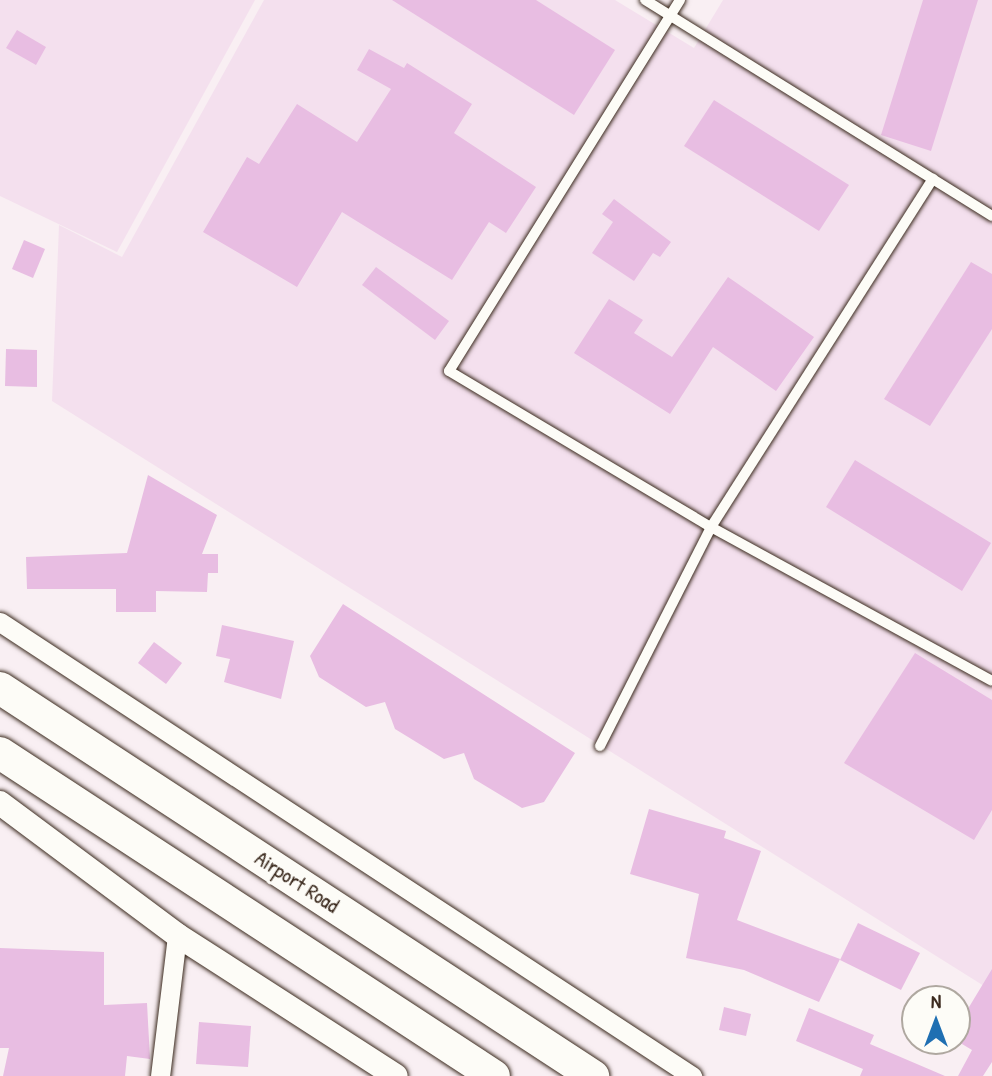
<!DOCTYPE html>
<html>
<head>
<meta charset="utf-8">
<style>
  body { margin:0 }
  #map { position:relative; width:992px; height:1076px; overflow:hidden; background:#f9eff3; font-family:"Patrick Hand",sans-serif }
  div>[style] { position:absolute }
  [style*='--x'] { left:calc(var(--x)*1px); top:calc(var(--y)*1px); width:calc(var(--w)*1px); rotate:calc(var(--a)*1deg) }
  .built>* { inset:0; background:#f4e0ee }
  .building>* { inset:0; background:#e8bde2 }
  .roads { filter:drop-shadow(0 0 2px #3b2a1e) drop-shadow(0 0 2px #3b2a1e) }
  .service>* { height:10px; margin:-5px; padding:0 5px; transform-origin:5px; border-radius:5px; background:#fdfcf7 }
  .minor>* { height:19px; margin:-9.5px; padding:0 9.5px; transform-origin:9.5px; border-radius:9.5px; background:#fdfcf7 }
  .tertiary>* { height:24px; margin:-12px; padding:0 12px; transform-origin:12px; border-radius:12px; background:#fdfcf7 }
  .primary>* { height:32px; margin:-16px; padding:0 16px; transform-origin:16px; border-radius:16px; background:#fdfcf7 }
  span { translate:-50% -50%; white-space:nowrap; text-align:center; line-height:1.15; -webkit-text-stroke:6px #fdfcf7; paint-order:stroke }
  .street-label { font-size:21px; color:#3b2a1e }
  .north { position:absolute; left:901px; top:985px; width:70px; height:70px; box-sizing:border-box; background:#fdfcf7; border:2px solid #afa8a0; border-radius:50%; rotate:0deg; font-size:19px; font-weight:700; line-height:28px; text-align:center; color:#3b2a1e }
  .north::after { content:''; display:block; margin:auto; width:24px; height:32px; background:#1f6fb2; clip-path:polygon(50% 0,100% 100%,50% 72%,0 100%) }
</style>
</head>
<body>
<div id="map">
  <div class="built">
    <div style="clip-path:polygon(0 0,255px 0,117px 252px,0 196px)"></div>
    <div style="clip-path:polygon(264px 0,615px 0,694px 48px,723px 0,992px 0,992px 991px,52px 401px,59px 225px,122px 257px)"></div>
  </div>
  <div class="building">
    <div style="clip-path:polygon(392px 0,536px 0,615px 50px,574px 115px)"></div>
    <div style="clip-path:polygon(923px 0,978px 0,931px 151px,881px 135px)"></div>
    <div style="clip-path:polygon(17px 30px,46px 47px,36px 65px,6px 48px)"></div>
    <div style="clip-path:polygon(369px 49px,404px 68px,407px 63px,472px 104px,454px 133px,536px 187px,506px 233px,489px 222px,452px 280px,342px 212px,297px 287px,203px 232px,247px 157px,259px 164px,297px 104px,357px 142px,391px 89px,357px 70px)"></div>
    <div style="clip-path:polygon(714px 100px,849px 185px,819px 231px,684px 146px)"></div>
    <div style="clip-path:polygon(614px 199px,671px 242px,660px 257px,653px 253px,634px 281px,592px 253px,613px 222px,602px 214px)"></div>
    <div style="clip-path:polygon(24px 240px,45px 249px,33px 278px,12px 269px)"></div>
    <div style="clip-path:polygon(971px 262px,992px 274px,992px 329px,930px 426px,884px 399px)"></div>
    <div style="clip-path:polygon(376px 267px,449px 321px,435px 340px,362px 285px)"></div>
    <div style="clip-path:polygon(728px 277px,814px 337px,776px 391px,713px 347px,670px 414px,574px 353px,609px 299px,643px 320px,634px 333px,672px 357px)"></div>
    <div style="clip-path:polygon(6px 349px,37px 350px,37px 387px,5px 386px)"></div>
    <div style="clip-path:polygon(855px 460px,991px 543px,962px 591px,826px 507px)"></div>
    <div style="clip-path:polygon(148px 475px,217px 515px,202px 554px,218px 554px,218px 573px,208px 573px,207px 592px,156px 591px,156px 612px,116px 612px,116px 589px,27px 589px,26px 557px,127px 553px)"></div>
    <div style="clip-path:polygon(343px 604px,575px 753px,544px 802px,522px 808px,474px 779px,464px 753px,444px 759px,395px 729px,385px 702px,366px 707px,319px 677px,310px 656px)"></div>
    <div style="clip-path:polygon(222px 625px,294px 641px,281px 699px,224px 682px,230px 659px,216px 656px)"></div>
    <div style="clip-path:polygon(154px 642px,182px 663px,166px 684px,138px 663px)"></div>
    <div style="clip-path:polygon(915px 653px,992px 700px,992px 810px,974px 840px,844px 763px)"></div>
    <div style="clip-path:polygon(649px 809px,726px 831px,724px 838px,761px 851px,737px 920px,840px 959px,819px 1002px,744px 970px,686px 958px,699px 894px,630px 874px)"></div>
    <div style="clip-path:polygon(858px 923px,920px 953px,901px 990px,840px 960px)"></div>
    <div style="clip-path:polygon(0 948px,104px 952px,104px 1005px,147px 1003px,150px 1059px,127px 1056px,125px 1076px,3px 1076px,9px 1048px,0 1048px)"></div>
    <div style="clip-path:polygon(992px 969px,992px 1062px,983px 1076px,958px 1076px,972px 1050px,957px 1041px,957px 1027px)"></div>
    <div style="clip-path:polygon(724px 1007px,751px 1014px,746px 1036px,719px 1030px)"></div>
    <div style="clip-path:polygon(809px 1008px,874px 1035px,870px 1044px,945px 1076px,860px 1076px,863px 1069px,796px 1041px)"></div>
    <div style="clip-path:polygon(199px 1022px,251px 1026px,248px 1067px,196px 1064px)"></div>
  </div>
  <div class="roads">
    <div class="service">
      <div style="--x:645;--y:0;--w:409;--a:31.9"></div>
      <div style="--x:680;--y:0;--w:437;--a:121.9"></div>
      <div style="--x:449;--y:371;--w:305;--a:30.8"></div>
      <div style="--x:711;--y:527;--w:320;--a:28.7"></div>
      <div style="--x:600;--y:746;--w:246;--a:-63.1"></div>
      <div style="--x:711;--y:527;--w:413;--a:-57.5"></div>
    </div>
    <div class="minor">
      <div style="--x:0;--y:622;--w:828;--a:33.27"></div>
      <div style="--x:160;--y:1076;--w:142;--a:-83.1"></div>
    </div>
    <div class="tertiary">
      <div style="--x:0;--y:803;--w:221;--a:36.7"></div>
      <div style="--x:177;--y:935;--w:260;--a:32.8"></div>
    </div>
    <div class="primary">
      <div style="--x:0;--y:688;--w:709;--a:33.2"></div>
      <div style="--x:0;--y:753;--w:590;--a:33.18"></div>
    </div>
  </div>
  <div class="street-label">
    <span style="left:297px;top:882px;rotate:33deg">Airport Road</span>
  </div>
  <div class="north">N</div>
</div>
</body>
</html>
